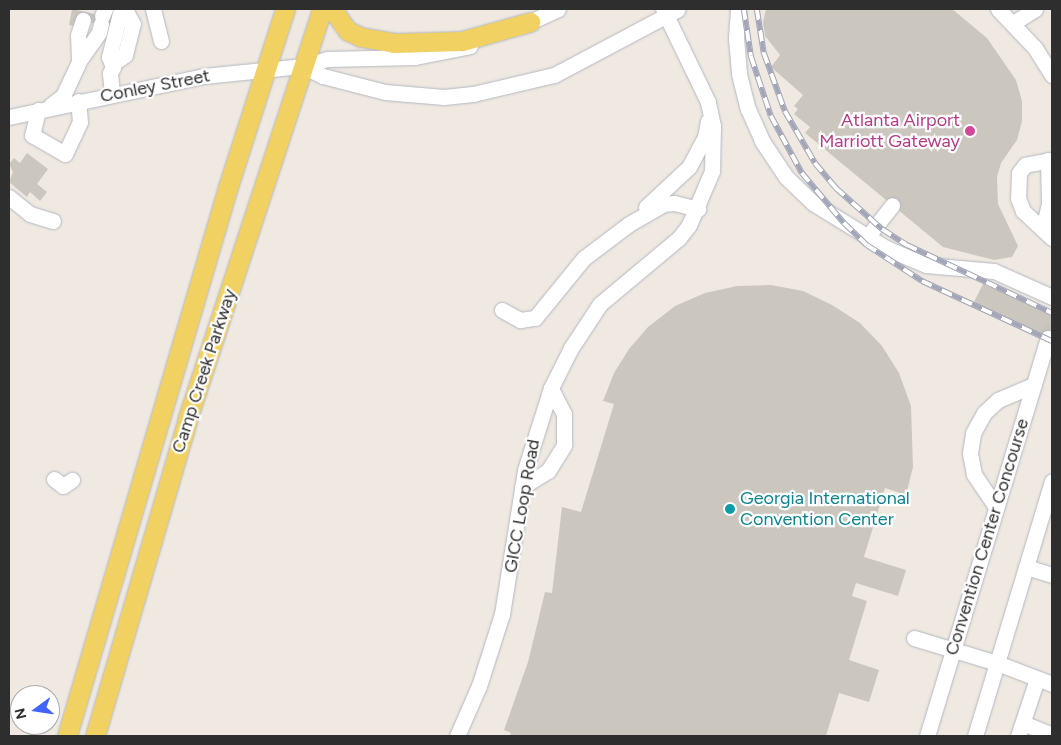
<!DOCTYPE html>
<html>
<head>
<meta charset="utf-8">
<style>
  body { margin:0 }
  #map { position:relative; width:1061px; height:745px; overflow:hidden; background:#efe9e1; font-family:Figtree,sans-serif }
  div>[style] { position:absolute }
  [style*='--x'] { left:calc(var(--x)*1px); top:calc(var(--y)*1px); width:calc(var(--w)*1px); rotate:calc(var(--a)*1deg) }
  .building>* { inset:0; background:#cbc7bf }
  .minor-tunnel>* { height:15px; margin-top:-7.5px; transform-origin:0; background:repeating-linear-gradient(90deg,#c8c4bd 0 15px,transparent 0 23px) }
  .roads { filter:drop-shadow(0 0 1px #b4b7c1) drop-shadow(0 0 1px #b4b7c1) }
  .minor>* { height:15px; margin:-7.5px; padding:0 7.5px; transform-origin:7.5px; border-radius:7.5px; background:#fff }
  .major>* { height:19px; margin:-9.5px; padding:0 9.5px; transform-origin:9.5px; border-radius:9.5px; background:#f2d163 }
  .rail>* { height:5.5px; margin-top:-2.75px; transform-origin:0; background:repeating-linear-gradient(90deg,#fff 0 11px,#a3a6b8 0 22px); box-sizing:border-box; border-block:1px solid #a3a6b8 }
  .dots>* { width:14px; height:14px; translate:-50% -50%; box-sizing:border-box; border:2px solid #fff; border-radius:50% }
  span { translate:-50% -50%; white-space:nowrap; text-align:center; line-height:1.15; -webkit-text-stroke:4.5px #fff; paint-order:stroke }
  .street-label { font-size:18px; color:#2e2e2e }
  .hotel-label { font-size:18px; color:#b23c85 }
  .right { translate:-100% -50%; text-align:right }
  .culture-label { font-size:18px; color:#0d838f }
  .left { translate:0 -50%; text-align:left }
  .frame { position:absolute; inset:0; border:10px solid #2e2e2e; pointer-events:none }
  .north { position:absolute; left:10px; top:685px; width:50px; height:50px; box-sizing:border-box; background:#fff; border:1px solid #ababab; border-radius:50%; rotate:256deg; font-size:14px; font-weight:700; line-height:20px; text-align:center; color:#2e2e2e }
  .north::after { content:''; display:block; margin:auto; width:18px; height:22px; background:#4264fb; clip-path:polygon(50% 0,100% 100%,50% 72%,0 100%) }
</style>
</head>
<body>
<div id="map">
  <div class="building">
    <div style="clip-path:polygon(72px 9px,113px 18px,108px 39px,101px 37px,104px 25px,77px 19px,76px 27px,69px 25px)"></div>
    <div style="clip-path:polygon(766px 9px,952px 9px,987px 38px,1016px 80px,1022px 101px,1022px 121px,1017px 140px,1001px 163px,997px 177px,998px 204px,1018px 246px,1012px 257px,994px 260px,943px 247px,805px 133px,810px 127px,794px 114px,798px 109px,794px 106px,803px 95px,771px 67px,780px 55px,765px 36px,763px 22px)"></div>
    <div style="clip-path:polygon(27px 153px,48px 169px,37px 184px,47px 192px,40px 201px,30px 192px,27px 197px,9px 182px,13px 172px,9px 164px,14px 158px,20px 163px)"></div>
    <div style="clip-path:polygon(983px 284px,1052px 314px,1052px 340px,973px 304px)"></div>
    <div style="clip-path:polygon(771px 285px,803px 291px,832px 305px,860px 323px,882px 346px,899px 373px,911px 406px,913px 467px,906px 495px,885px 488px,864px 557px,906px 570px,898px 596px,856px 583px,852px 596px,867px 601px,849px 660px,879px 670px,869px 702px,839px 693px,826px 736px,510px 736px,511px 733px,504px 730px,528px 662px,545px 592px,552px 593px,562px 507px,581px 512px,614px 404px,603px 401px,614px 373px,629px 349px,648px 327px,675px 306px,705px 293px,737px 286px)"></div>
  </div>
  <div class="minor-tunnel">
    <div style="--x:91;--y:22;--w:8;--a:-83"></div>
    <div style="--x:1048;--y:338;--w:15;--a:-74"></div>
  </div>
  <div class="roads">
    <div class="minor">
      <div style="--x:153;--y:9;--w:33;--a:76"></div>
      <div style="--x:738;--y:9;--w:29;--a:94"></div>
      <div style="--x:736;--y:38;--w:36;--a:85"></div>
      <div style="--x:739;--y:74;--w:36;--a:76"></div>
      <div style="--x:748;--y:109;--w:35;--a:66"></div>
      <div style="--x:762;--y:141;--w:43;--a:56.3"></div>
      <div style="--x:786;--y:177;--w:37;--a:44"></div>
      <div style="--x:813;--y:203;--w:86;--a:31.7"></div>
      <div style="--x:886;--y:248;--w:43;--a:23"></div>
      <div style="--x:926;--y:265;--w:68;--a:5"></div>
      <div style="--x:994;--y:271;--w:64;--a:24.1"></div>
      <div style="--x:998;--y:9;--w:54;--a:46.5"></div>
      <div style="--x:1035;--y:48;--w:32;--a:58"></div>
      <div style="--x:102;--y:16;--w:8;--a:-67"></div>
      <div style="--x:1013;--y:23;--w:26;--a:-32"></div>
      <div style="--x:519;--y:27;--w:43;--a:-24.8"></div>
      <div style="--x:79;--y:61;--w:35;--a:-55"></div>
      <div style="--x:99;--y:32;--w:8;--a:-76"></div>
      <div style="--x:115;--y:62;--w:12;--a:-35"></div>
      <div style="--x:125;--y:55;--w:32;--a:-76"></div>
      <div style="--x:133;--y:24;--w:13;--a:-119"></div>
      <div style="--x:303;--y:66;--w:22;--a:27"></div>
      <div style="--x:323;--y:76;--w:64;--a:14.5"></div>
      <div style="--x:385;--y:92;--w:59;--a:4.8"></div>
      <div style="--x:444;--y:97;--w:29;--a:-6"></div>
      <div style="--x:473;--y:94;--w:83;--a:-13.2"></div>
      <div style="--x:554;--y:75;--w:140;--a:-28"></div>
      <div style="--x:112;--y:93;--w:20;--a:-96"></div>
      <div style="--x:110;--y:73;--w:7;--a:-63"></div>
      <div style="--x:113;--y:67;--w:11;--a:-112"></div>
      <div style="--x:109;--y:57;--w:49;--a:-76"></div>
      <div style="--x:51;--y:105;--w:15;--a:-37"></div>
      <div style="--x:63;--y:96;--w:38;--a:-65"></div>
      <div style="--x:79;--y:61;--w:26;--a:-92"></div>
      <div style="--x:78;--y:35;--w:16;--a:-72"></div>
      <div style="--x:38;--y:110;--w:26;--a:103"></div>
      <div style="--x:32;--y:135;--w:38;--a:30"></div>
      <div style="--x:65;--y:154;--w:35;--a:-65"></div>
      <div style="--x:80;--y:122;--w:21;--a:-95"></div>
      <div style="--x:9;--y:117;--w:199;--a:-11.9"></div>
      <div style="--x:204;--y:76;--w:100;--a:-5.8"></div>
      <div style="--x:303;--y:66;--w:25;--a:-16"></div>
      <div style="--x:327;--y:59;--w:88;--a:-1.3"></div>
      <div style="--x:415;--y:57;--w:56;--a:-11.3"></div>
      <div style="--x:1052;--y:160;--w:27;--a:170"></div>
      <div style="--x:1025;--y:165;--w:10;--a:127"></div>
      <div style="--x:1019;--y:173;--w:25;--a:92"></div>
      <div style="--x:1018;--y:198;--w:14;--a:69"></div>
      <div style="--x:1023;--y:211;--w:40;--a:43"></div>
      <div style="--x:9;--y:197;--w:27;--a:39"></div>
      <div style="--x:30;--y:214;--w:24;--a:17"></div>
      <div style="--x:646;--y:207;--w:59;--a:-42.9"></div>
      <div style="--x:689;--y:167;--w:34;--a:-62"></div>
      <div style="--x:705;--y:137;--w:16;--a:-79"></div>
      <div style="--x:1043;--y:228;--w:25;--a:-76"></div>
      <div style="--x:1049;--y:204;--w:44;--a:-91.3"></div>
      <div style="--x:868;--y:236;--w:39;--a:-52"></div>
      <div style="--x:502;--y:310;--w:21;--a:29"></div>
      <div style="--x:520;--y:320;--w:15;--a:-8"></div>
      <div style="--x:535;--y:318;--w:77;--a:-50.8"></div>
      <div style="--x:584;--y:258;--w:56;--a:-37.1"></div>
      <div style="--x:629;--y:224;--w:39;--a:-30"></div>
      <div style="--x:663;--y:204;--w:11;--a:-5"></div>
      <div style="--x:674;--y:203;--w:25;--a:14"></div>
      <div style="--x:54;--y:479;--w:11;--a:38"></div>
      <div style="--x:63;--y:486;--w:11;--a:-34"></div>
      <div style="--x:522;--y:487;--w:31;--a:-32"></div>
      <div style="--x:548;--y:471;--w:31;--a:-58"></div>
      <div style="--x:564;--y:445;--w:31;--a:-90"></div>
      <div style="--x:564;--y:414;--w:29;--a:-117"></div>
      <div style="--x:996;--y:507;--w:40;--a:-124"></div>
      <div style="--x:974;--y:474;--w:21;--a:-101"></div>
      <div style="--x:970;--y:453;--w:20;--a:-81"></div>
      <div style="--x:973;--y:433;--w:23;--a:-61"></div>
      <div style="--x:984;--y:413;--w:19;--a:-43"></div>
      <div style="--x:998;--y:400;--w:39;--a:-23"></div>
      <div style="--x:1026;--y:567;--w:27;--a:17"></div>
      <div style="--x:914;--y:638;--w:87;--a:16.8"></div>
      <div style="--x:997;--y:663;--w:59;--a:20.9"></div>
      <div style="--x:1023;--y:723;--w:31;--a:22"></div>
      <div style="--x:457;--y:736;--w:55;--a:-66.3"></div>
      <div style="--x:479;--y:686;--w:76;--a:-72.3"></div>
      <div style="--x:502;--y:614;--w:146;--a:-80.9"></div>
      <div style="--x:525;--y:470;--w:86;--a:-72.4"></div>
      <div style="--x:551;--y:388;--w:45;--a:-63.4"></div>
      <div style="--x:571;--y:348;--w:53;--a:-56.6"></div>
      <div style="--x:600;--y:304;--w:103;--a:-39.9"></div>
      <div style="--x:679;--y:238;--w:16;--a:-52"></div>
      <div style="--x:689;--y:225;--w:59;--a:-66.9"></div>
      <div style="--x:712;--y:171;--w:45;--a:-88.7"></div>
      <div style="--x:713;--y:126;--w:25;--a:-102"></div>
      <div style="--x:708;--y:102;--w:103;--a:-115.8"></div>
      <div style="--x:927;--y:736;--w:416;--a:-73.1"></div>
      <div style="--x:975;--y:736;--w:266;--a:-73.2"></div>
      <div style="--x:1018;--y:736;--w:60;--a:-71.6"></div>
    </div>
    <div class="major">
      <div style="--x:332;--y:9;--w:27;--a:54"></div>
      <div style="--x:348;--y:31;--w:14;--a:25"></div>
      <div style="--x:361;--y:37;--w:34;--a:10"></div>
      <div style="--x:394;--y:43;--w:68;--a:-1.7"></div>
      <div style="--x:462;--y:41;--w:71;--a:-15.6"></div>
      <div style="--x:67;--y:736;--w:572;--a:-73.66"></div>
      <div style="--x:228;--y:187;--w:187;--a:-72.2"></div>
      <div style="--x:95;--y:736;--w:332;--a:-73.7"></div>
      <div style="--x:188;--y:417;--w:429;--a:-71.8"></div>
    </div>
  </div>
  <div class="rail">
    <div style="--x:744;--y:9;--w:48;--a:81.5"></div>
    <div style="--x:751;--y:56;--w:63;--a:71.6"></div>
    <div style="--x:771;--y:116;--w:65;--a:61.5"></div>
    <div style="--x:802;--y:173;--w:65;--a:50"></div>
    <div style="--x:844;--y:223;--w:32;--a:44"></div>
    <div style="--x:867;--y:245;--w:66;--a:33.2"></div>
    <div style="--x:922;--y:281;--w:143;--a:24.8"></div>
    <div style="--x:757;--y:9;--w:45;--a:81"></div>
    <div style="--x:764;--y:53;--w:62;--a:70.1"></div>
    <div style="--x:785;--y:111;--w:60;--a:60"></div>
    <div style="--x:815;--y:163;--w:33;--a:50"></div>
    <div style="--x:836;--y:188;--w:62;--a:41.7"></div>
    <div style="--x:882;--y:229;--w:30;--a:33"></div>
    <div style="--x:907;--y:245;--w:160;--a:25.1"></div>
  </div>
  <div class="dots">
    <div style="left:970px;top:131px;background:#d1479c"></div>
    <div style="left:730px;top:509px;background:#0f9aa8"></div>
  </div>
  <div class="street-label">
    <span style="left:155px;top:86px;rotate:-11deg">Conley Street</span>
    <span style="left:204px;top:371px;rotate:-72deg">Camp Creek Parkway</span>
    <span style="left:522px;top:506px;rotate:-80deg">GICC Loop Road</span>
    <span style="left:987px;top:537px;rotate:-73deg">Convention Center Concourse</span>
  </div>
  <div class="hotel-label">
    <span class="right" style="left:960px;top:131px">Atlanta Airport<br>Marriott Gateway</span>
  </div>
  <div class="culture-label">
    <span class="left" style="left:740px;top:509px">Georgia International<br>Convention Center</span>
  </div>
  <div class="frame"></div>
  <div class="north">N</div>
</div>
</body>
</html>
